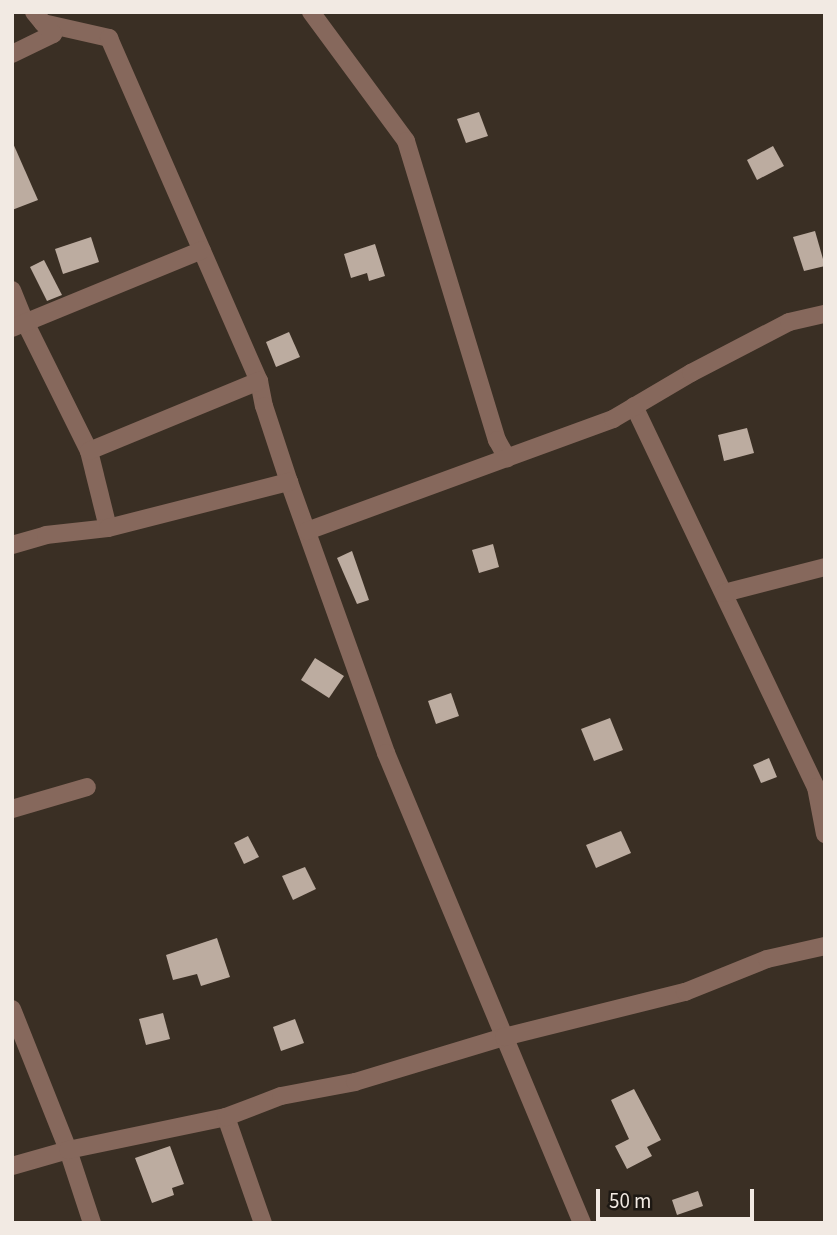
<!DOCTYPE html>
<html>
<head>
<meta charset="utf-8">
<style>
  body { margin:0 }
  #map { position:relative; width:837px; height:1235px; overflow:hidden; background:#3a2f24; font-family:"Source Sans 3",sans-serif }
  div>[style] { position:absolute }
  [style*='--x'] { left:calc(var(--x)*1px); top:calc(var(--y)*1px); width:calc(var(--w)*1px); rotate:calc(var(--a)*1deg) }
  .building>* { inset:0; background:#bcaca0 }
  .street>* { height:18px; margin:-9px; padding:0 9px; transform-origin:9px; border-radius:9px; background:#86685c }
  span { translate:-50% -50%; white-space:nowrap; text-align:center; line-height:1.15; -webkit-text-stroke:7px #1d1813; paint-order:stroke }
  .frame { position:absolute; inset:0; border:14px solid #f2eae3; pointer-events:none }
  .scale { position:absolute; left:596px; top:1189px; width:158px; height:32px; box-sizing:border-box; border:4px solid #f2eae3; border-top:0; padding-left:9px; font-size:21px; line-height:24px; white-space:nowrap; color:#f2eae3; -webkit-text-stroke:5px #1d1813; paint-order:stroke }
</style>
</head>
<body>
<div id="map">
  <div class="building">
    <div style="clip-path:polygon(479px 112px,488px 136px,466px 143px,457px 119px)"></div>
    <div style="clip-path:polygon(12px 141px,38px 200px,12px 210px)"></div>
    <div style="clip-path:polygon(773px 146px,784px 166px,757px 180px,747px 160px)"></div>
    <div style="clip-path:polygon(815px 231px,825px 266px,804px 271px,793px 237px)"></div>
    <div style="clip-path:polygon(91px 237px,99px 262px,63px 274px,55px 249px)"></div>
    <div style="clip-path:polygon(375px 244px,385px 276px,369px 281px,367px 273px,351px 278px,344px 254px)"></div>
    <div style="clip-path:polygon(44px 260px,62px 295px,47px 301px,30px 267px)"></div>
    <div style="clip-path:polygon(289px 332px,300px 357px,276px 367px,266px 342px)"></div>
    <div style="clip-path:polygon(747px 428px,754px 453px,724px 461px,718px 435px)"></div>
    <div style="clip-path:polygon(493px 544px,499px 567px,479px 573px,472px 550px)"></div>
    <div style="clip-path:polygon(352px 551px,369px 600px,357px 604px,337px 558px)"></div>
    <div style="clip-path:polygon(315px 658px,344px 676px,329px 698px,301px 680px)"></div>
    <div style="clip-path:polygon(451px 693px,459px 716px,436px 724px,428px 701px)"></div>
    <div style="clip-path:polygon(610px 718px,623px 750px,594px 761px,581px 729px)"></div>
    <div style="clip-path:polygon(769px 758px,777px 777px,761px 783px,753px 765px)"></div>
    <div style="clip-path:polygon(621px 831px,631px 853px,596px 868px,586px 845px)"></div>
    <div style="clip-path:polygon(248px 836px,259px 857px,244px 864px,234px 843px)"></div>
    <div style="clip-path:polygon(305px 867px,316px 889px,293px 900px,282px 876px)"></div>
    <div style="clip-path:polygon(217px 938px,230px 977px,201px 986px,197px 974px,173px 980px,166px 955px)"></div>
    <div style="clip-path:polygon(163px 1013px,170px 1039px,146px 1045px,139px 1019px)"></div>
    <div style="clip-path:polygon(295px 1019px,304px 1043px,281px 1051px,273px 1027px)"></div>
    <div style="clip-path:polygon(634px 1089px,661px 1140px,647px 1147px,652px 1156px,627px 1169px,615px 1146px,629px 1139px,611px 1100px)"></div>
    <div style="clip-path:polygon(170px 1146px,184px 1184px,172px 1188px,174px 1195px,152px 1203px,135px 1158px)"></div>
    <div style="clip-path:polygon(698px 1191px,703px 1206px,677px 1215px,672px 1200px)"></div>
  </div>
  <div class="street">
    <div style="--x:34;--y:12;--w:14;--a:51"></div>
    <div style="--x:43;--y:23;--w:68;--a:12.8"></div>
    <div style="--x:109;--y:38;--w:374;--a:66.4"></div>
    <div style="--x:259;--y:381;--w:25;--a:79"></div>
    <div style="--x:264;--y:406;--w:80;--a:71.8"></div>
    <div style="--x:289;--y:482;--w:288;--a:70.3"></div>
    <div style="--x:386;--y:753;--w:509;--a:67.36"></div>
    <div style="--x:311;--y:12;--w:160;--a:53.6"></div>
    <div style="--x:406;--y:141;--w:313;--a:73.1"></div>
    <div style="--x:497;--y:440;--w:21;--a:61"></div>
    <div style="--x:12;--y:54;--w:46;--a:-26"></div>
    <div style="--x:53;--y:34;--w:15;--a:-132"></div>
    <div style="--x:12;--y:290;--w:37;--a:68"></div>
    <div style="--x:26;--y:324;--w:142;--a:63.6"></div>
    <div style="--x:89;--y:451;--w:79;--a:76.1"></div>
    <div style="--x:12;--y:328;--w:205;--a:-22.3"></div>
    <div style="--x:634;--y:406;--w:422;--a:64.5"></div>
    <div style="--x:816;--y:787;--w:48;--a:79.2"></div>
    <div style="--x:89;--y:451;--w:184;--a:-22.4"></div>
    <div style="--x:307;--y:531;--w:326;--a:-20.1"></div>
    <div style="--x:613;--y:419;--w:91;--a:-30.5"></div>
    <div style="--x:691;--y:373;--w:110;--a:-27.5"></div>
    <div style="--x:789;--y:322;--w:37;--a:-13"></div>
    <div style="--x:12;--y:545;--w:35;--a:-16"></div>
    <div style="--x:46;--y:535;--w:62;--a:-6.4"></div>
    <div style="--x:108;--y:528;--w:187;--a:-14.3"></div>
    <div style="--x:724;--y:593;--w:104;--a:-14.4"></div>
    <div style="--x:12;--y:809;--w:78;--a:-16.3"></div>
    <div style="--x:12;--y:1009;--w:152;--a:68.3"></div>
    <div style="--x:68;--y:1150;--w:77;--a:71.8"></div>
    <div style="--x:226;--y:1117;--w:112;--a:70.8"></div>
    <div style="--x:12;--y:1166;--w:58;--a:-15.9"></div>
    <div style="--x:68;--y:1150;--w:161;--a:-11.8"></div>
    <div style="--x:226;--y:1117;--w:59;--a:-20.9"></div>
    <div style="--x:281;--y:1096;--w:75;--a:-10.7"></div>
    <div style="--x:355;--y:1082;--w:156;--a:-16.8"></div>
    <div style="--x:504;--y:1037;--w:187;--a:-14"></div>
    <div style="--x:685;--y:992;--w:88;--a:-21.9"></div>
    <div style="--x:767;--y:959;--w:59;--a:-12.6"></div>
  </div>
  <div class="frame"></div>
  <div class="scale">50 m</div>
</div>
</body>
</html>
